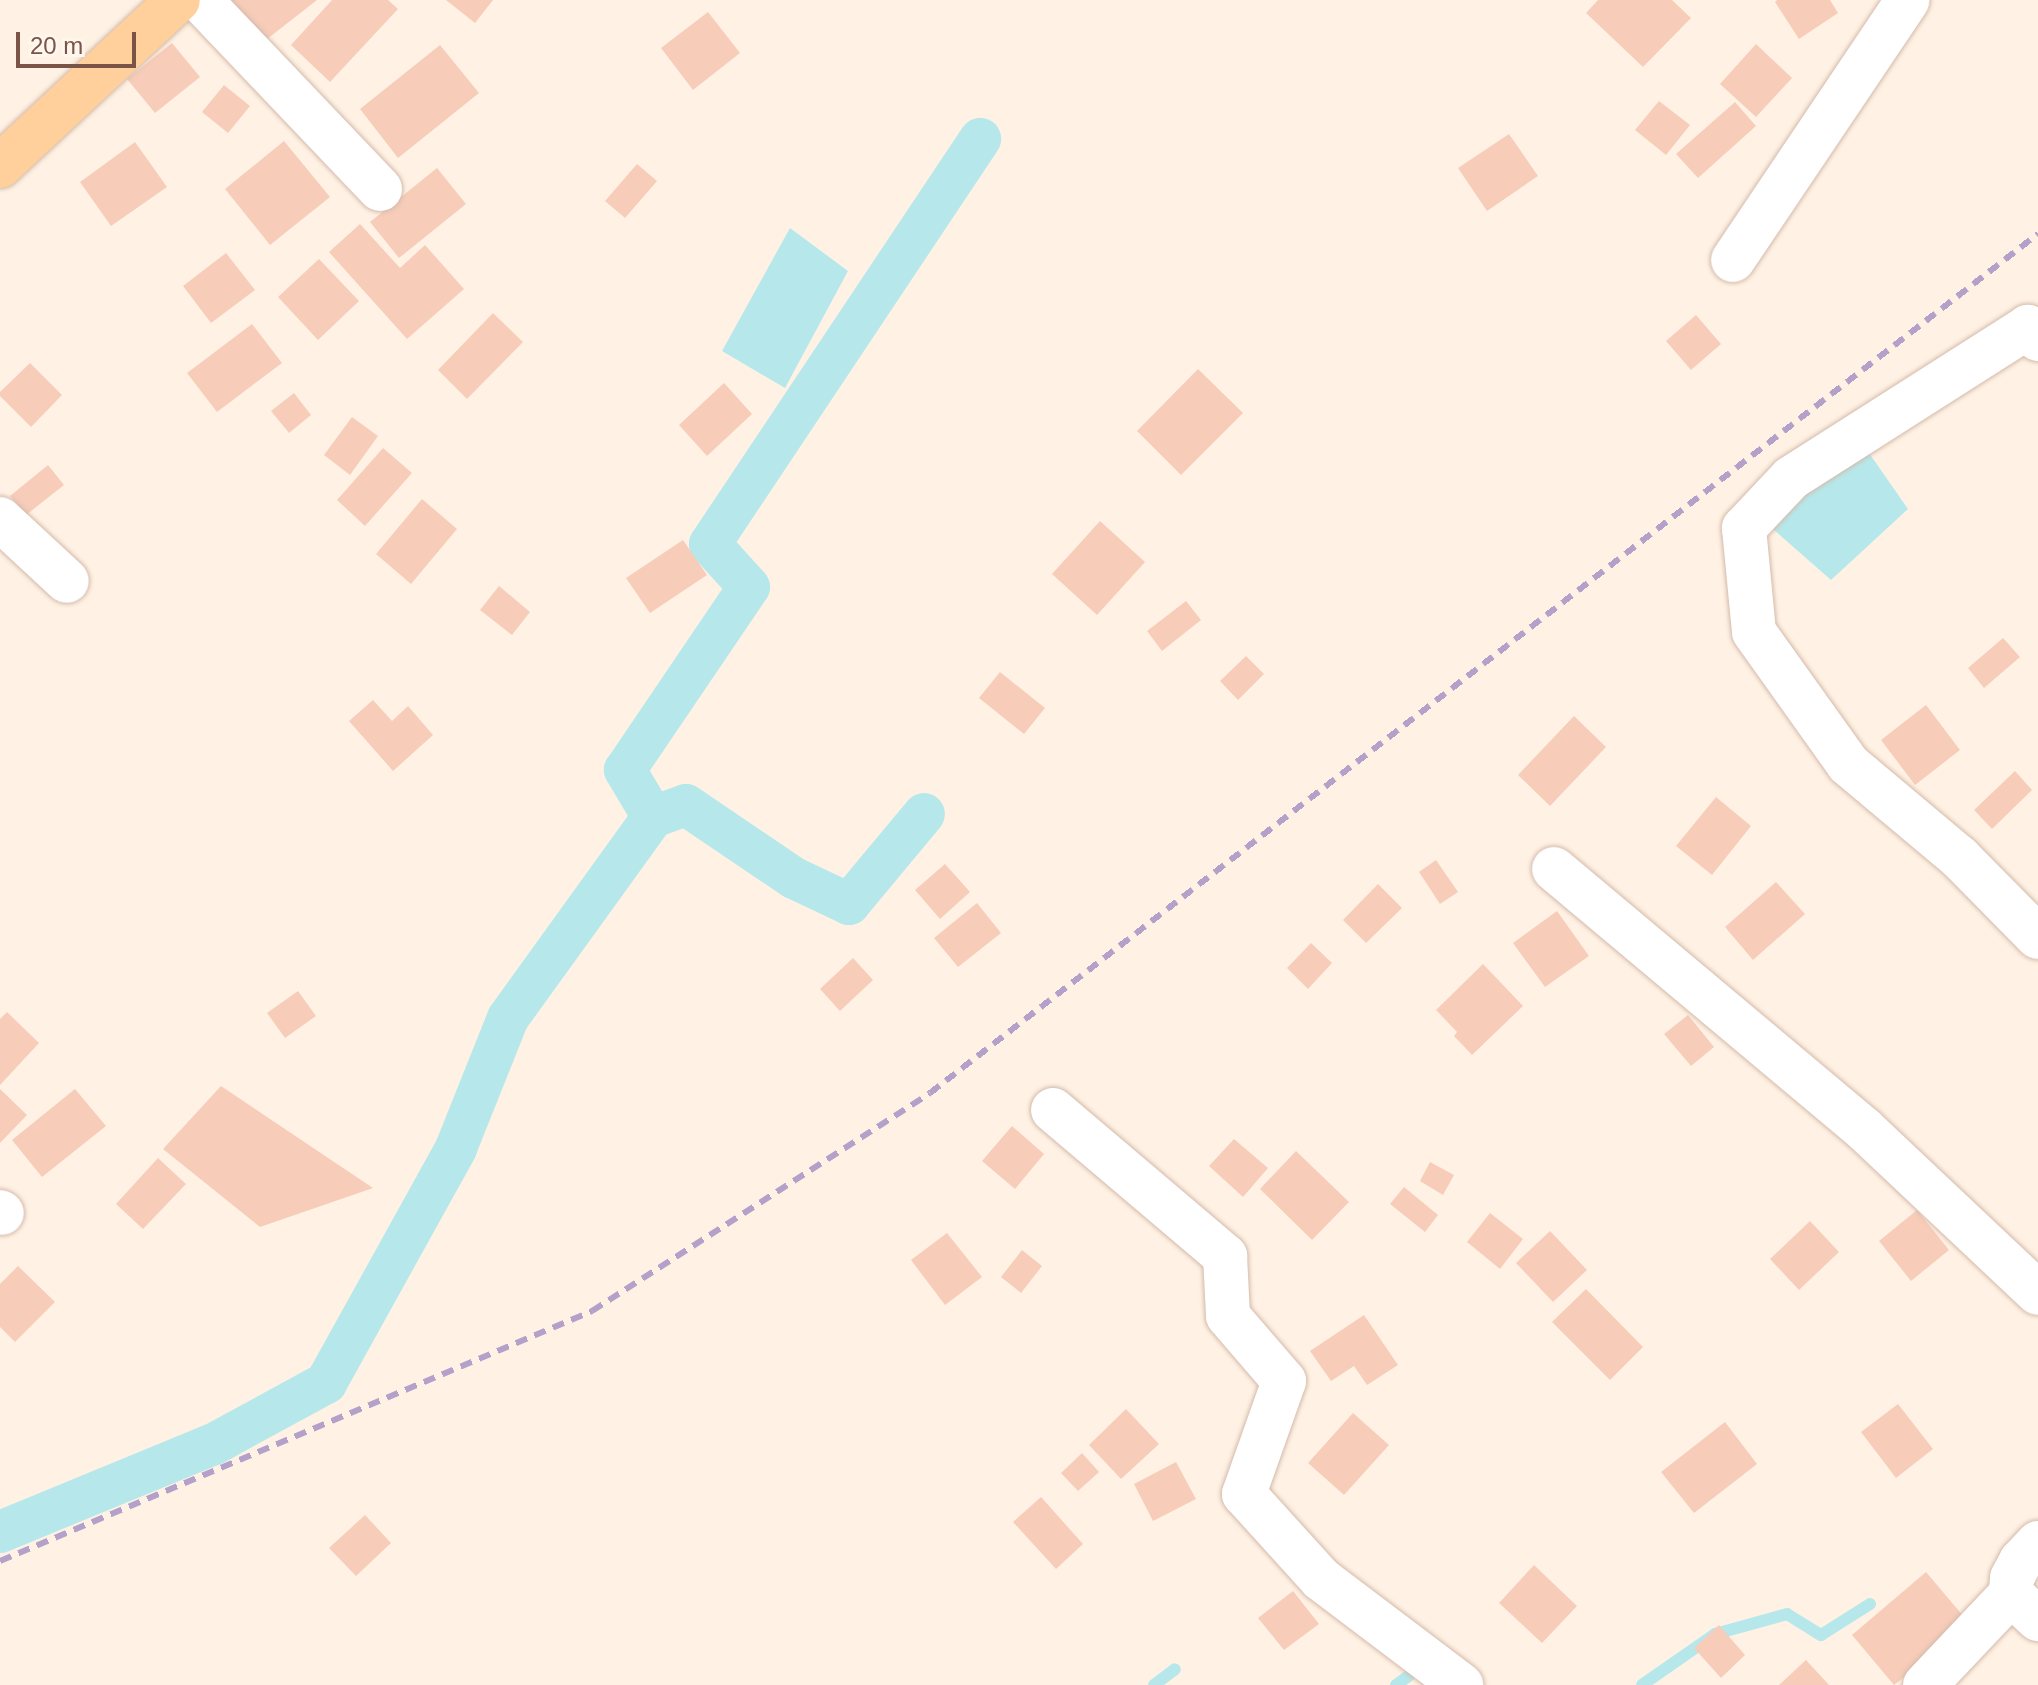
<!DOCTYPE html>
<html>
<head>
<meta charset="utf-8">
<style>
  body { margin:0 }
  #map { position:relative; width:2038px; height:1685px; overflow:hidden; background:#fff2e4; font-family:Arial,sans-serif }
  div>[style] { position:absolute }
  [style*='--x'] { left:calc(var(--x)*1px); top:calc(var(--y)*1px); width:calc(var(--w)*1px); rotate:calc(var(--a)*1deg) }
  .water>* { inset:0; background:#b6e8eb }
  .stream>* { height:12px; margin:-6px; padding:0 6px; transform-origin:6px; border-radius:6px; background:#b6e8eb }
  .canal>* { height:42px; margin:-21px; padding:0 21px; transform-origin:21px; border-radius:21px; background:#b6e8eb }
  .building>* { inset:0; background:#f7ccb9 }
  .roads { filter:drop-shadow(0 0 2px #d4baab) drop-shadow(0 0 2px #d4baab) }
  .minor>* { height:44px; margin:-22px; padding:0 22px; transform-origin:22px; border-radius:22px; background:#fff }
  .major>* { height:44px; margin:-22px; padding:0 22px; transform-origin:22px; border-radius:22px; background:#ffd09b }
  .rail>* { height:6px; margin-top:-3px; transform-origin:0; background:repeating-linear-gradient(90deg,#b3a1ca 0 12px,transparent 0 20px) }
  span { translate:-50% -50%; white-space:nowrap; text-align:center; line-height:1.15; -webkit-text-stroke:8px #fff6ed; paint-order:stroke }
  .scale { position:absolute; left:16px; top:32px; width:120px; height:36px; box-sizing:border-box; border:4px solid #7a5446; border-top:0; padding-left:10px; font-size:24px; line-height:28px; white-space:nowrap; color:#7a5446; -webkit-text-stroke:6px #fff6ed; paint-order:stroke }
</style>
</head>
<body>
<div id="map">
  <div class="water">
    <div style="clip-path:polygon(790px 228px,848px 271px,785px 388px,722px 351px)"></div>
    <div style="clip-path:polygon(1860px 440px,1908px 509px,1831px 580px,1773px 529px)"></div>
  </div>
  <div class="stream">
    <div style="--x:1154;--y:1685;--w:26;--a:-37"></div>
    <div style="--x:1396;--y:1685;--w:32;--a:-36"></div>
    <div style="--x:1642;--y:1685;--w:89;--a:-34.9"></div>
    <div style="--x:1715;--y:1634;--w:75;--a:-15.5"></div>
    <div style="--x:1787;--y:1614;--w:40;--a:32"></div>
    <div style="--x:1821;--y:1635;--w:58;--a:-32.3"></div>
  </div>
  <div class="canal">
    <div style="--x:653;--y:817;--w:35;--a:-20"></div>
    <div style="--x:686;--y:805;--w:130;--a:34.1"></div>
    <div style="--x:794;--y:878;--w:61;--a:25.3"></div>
    <div style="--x:849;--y:904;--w:117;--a:-50.2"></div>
    <div style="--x:0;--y:1532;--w:231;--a:-22.4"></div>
    <div style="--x:214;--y:1444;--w:128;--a:-28.6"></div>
    <div style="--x:326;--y:1383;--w:269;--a:-61"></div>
    <div style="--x:456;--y:1148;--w:140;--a:-68.2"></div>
    <div style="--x:508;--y:1018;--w:248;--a:-54.2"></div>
    <div style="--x:653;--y:817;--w:55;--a:-120.8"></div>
    <div style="--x:625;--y:770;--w:221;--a:-55.9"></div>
    <div style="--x:749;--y:587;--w:58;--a:-132.2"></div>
    <div style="--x:710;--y:544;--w:487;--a:-56.3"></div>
  </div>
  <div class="building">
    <div style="clip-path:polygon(228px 0,317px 0,262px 43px)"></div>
    <div style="clip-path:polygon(332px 0,388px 0,398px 9px,330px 82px,291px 45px)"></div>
    <div style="clip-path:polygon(446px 0,493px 0,475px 23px)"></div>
    <div style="clip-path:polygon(1598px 0,1672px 0,1691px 18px,1643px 67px,1586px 13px)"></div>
    <div style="clip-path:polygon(1777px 0,1830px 0,1838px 13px,1799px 39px,1775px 2px)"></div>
    <div style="clip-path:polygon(708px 12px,740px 53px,693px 90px,661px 48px)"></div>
    <div style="clip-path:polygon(172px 43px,200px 77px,155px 113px,127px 79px)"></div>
    <div style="clip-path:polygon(1756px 44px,1792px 78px,1756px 117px,1720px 84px)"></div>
    <div style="clip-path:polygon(440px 45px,479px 93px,398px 158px,360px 109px)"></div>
    <div style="clip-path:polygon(224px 85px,250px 106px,228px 133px,202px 112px)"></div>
    <div style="clip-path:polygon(1659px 101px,1690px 125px,1666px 155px,1635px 130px)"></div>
    <div style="clip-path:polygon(1735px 102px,1756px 126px,1698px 178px,1676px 154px)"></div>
    <div style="clip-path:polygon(1509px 134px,1538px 176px,1487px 211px,1458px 168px)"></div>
    <div style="clip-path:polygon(284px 141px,330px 197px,270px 245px,225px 189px)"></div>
    <div style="clip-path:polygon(135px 142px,167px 187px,111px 226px,80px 182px)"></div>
    <div style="clip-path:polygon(637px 164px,657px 181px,625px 218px,605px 201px)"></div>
    <div style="clip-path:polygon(437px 168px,466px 204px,399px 258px,370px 222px)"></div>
    <div style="clip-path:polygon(360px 224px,400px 268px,425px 245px,464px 289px,407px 339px,329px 252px)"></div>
    <div style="clip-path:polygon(226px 253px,255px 290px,211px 323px,183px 286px)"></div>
    <div style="clip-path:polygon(319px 259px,359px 301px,318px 340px,278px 297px)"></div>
    <div style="clip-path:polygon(493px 313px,523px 342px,467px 399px,438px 370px)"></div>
    <div style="clip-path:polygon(1696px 315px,1721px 344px,1691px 370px,1666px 341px)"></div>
    <div style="clip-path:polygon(252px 324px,282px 363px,217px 412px,187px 373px)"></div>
    <div style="clip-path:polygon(30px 363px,62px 395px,31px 427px,0 396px,0 392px)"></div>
    <div style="clip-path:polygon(1198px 369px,1243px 413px,1181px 475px,1137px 431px)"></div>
    <div style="clip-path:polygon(724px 383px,752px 414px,707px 456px,679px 425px)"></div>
    <div style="clip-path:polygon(294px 393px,311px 415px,289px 433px,271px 411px)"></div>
    <div style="clip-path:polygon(352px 417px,378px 436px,350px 475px,324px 455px)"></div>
    <div style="clip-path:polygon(383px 448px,412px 473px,365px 526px,337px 500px)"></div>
    <div style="clip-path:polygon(48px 465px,64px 485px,26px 515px,10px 496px)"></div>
    <div style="clip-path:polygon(422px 499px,457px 529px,411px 584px,376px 554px)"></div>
    <div style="clip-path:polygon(1100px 521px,1145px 562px,1097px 615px,1052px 574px)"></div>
    <div style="clip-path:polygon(683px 540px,707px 575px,650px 613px,626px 578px)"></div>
    <div style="clip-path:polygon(499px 586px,530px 612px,512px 635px,480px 610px)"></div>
    <div style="clip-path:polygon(1186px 601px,1201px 620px,1162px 651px,1147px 631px)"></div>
    <div style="clip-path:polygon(2003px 638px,2020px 657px,1984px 688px,1968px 668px)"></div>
    <div style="clip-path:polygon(1246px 656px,1264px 674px,1238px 700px,1220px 681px)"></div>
    <div style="clip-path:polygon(1000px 672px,1045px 708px,1024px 734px,979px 698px)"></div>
    <div style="clip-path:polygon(373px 700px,392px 721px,408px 706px,433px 735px,393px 771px,349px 721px)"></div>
    <div style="clip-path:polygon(1926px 705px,1960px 750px,1915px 785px,1881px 740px)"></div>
    <div style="clip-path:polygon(1574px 716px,1606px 747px,1550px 806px,1518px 775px)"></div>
    <div style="clip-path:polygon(2015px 771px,2032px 790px,1992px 829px,1974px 810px)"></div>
    <div style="clip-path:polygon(1716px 797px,1751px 826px,1712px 875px,1676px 846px)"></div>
    <div style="clip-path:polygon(1436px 860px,1458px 892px,1440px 904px,1419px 872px)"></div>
    <div style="clip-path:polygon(945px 864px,970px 892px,940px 919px,915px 890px)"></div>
    <div style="clip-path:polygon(1776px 882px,1805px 914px,1753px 960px,1725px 927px)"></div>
    <div style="clip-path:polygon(1378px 884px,1402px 908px,1366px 943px,1343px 920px)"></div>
    <div style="clip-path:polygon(977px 903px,1001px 933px,958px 967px,934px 938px)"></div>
    <div style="clip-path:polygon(1557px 911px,1589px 956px,1545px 987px,1513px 943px)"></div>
    <div style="clip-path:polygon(1311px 943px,1332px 963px,1308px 989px,1287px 968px)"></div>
    <div style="clip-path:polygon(853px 958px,873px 980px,840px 1011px,820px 989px)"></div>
    <div style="clip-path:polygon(1483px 964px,1523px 1006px,1472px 1055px,1454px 1036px,1457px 1032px,1436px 1010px)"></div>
    <div style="clip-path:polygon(298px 991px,316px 1016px,285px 1038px,267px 1013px)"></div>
    <div style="clip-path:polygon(7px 1012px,39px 1043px,0 1085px,0 1019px)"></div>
    <div style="clip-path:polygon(1688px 1015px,1714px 1047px,1691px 1066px,1664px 1034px)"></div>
    <div style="clip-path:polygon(221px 1086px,373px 1188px,260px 1227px,163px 1149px)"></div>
    <div style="clip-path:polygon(0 1089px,27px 1115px,0 1143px)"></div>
    <div style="clip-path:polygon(75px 1089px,106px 1126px,42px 1177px,12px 1140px)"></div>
    <div style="clip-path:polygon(1012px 1126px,1044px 1154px,1015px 1189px,982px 1161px)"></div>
    <div style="clip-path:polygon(1234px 1139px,1268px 1168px,1243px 1197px,1209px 1166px)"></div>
    <div style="clip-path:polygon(1296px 1151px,1349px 1202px,1312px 1240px,1260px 1189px)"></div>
    <div style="clip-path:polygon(158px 1158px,186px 1184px,143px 1229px,116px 1204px)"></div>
    <div style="clip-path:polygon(1430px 1162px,1454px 1175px,1443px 1195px,1420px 1181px)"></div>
    <div style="clip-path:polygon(1404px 1187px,1438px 1215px,1425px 1232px,1390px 1204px)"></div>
    <div style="clip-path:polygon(1917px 1210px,1949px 1250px,1911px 1281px,1879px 1241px)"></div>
    <div style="clip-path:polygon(1490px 1213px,1523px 1239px,1500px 1269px,1467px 1242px)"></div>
    <div style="clip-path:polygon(1810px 1221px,1839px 1252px,1799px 1290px,1770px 1259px)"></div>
    <div style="clip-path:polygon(1550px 1231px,1587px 1270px,1553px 1302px,1516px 1263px)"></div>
    <div style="clip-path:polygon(947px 1233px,982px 1277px,945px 1305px,911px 1260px)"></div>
    <div style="clip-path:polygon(1022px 1250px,1042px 1266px,1021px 1293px,1001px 1277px)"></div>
    <div style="clip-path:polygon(18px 1266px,55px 1302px,15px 1342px,0 1327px,0 1284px)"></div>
    <div style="clip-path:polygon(1586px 1289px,1643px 1347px,1610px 1380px,1552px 1322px)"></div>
    <div style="clip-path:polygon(1364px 1315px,1398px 1365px,1367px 1385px,1354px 1366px,1331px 1381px,1310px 1351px)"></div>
    <div style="clip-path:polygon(1898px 1404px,1933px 1449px,1896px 1478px,1861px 1432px)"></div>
    <div style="clip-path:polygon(1126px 1409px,1159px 1444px,1121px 1479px,1089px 1445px)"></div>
    <div style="clip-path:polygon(1353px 1413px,1389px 1445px,1344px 1495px,1308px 1463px)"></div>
    <div style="clip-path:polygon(1725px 1422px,1757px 1464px,1694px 1513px,1661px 1472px)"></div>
    <div style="clip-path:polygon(1082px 1453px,1099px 1472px,1078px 1491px,1061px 1473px)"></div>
    <div style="clip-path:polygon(1176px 1462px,1196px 1499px,1153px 1521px,1134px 1484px)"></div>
    <div style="clip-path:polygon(1041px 1497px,1083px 1544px,1056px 1569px,1013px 1522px)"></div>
    <div style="clip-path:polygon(365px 1515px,391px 1543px,356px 1576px,329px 1548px)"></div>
    <div style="clip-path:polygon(1534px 1565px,1577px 1606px,1542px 1643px,1499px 1603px)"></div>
    <div style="clip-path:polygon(1926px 1572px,1970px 1624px,1894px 1685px,1852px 1635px)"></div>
    <div style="clip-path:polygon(1293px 1591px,1319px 1624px,1284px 1650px,1258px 1618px)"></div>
    <div style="clip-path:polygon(1719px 1625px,1745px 1655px,1721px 1678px,1694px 1648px)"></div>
    <div style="clip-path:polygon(1806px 1660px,1829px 1685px,1779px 1685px)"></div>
  </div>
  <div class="roads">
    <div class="minor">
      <div style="--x:200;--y:0;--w:261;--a:46.4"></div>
      <div style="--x:1733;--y:260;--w:313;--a:-56.1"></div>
      <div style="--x:2038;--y:339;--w:16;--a:-130"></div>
      <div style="--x:2028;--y:327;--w:281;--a:147.5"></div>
      <div style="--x:1791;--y:478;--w:69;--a:133.2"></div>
      <div style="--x:1744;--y:528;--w:104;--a:84.5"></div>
      <div style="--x:1754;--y:632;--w:162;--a:54.5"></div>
      <div style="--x:1848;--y:764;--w:146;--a:40"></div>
      <div style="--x:1960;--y:858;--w:111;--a:45.4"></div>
      <div style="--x:0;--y:519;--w:91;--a:42.8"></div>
      <div style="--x:1554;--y:869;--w:405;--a:40"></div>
      <div style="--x:1864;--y:1129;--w:239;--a:43.3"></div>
      <div style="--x:1053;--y:1110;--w:226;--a:40.3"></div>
      <div style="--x:1225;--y:1256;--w:60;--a:87.1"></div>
      <div style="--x:1228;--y:1316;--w:86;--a:49.3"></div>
      <div style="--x:1284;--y:1381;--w:120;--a:109.5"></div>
      <div style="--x:1244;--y:1494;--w:115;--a:47.8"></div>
      <div style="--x:1321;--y:1579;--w:176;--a:37.1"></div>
      <div style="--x:0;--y:1212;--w:2;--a:27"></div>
      <div style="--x:2038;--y:1543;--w:25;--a:133"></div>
      <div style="--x:2021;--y:1561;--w:19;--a:118"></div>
      <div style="--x:2012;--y:1578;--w:16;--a:94"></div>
      <div style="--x:2011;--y:1594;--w:37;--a:43"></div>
      <div style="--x:1925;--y:1685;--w:125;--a:-46.6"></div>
    </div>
    <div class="major">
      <div style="--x:0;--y:166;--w:243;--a:-43"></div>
    </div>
  </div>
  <div class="rail">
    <div style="--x:0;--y:1561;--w:643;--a:-22.89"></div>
    <div style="--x:592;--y:1311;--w:402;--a:-32.8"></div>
    <div style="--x:930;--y:1093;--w:1402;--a:-37.79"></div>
  </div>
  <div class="scale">20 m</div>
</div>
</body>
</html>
